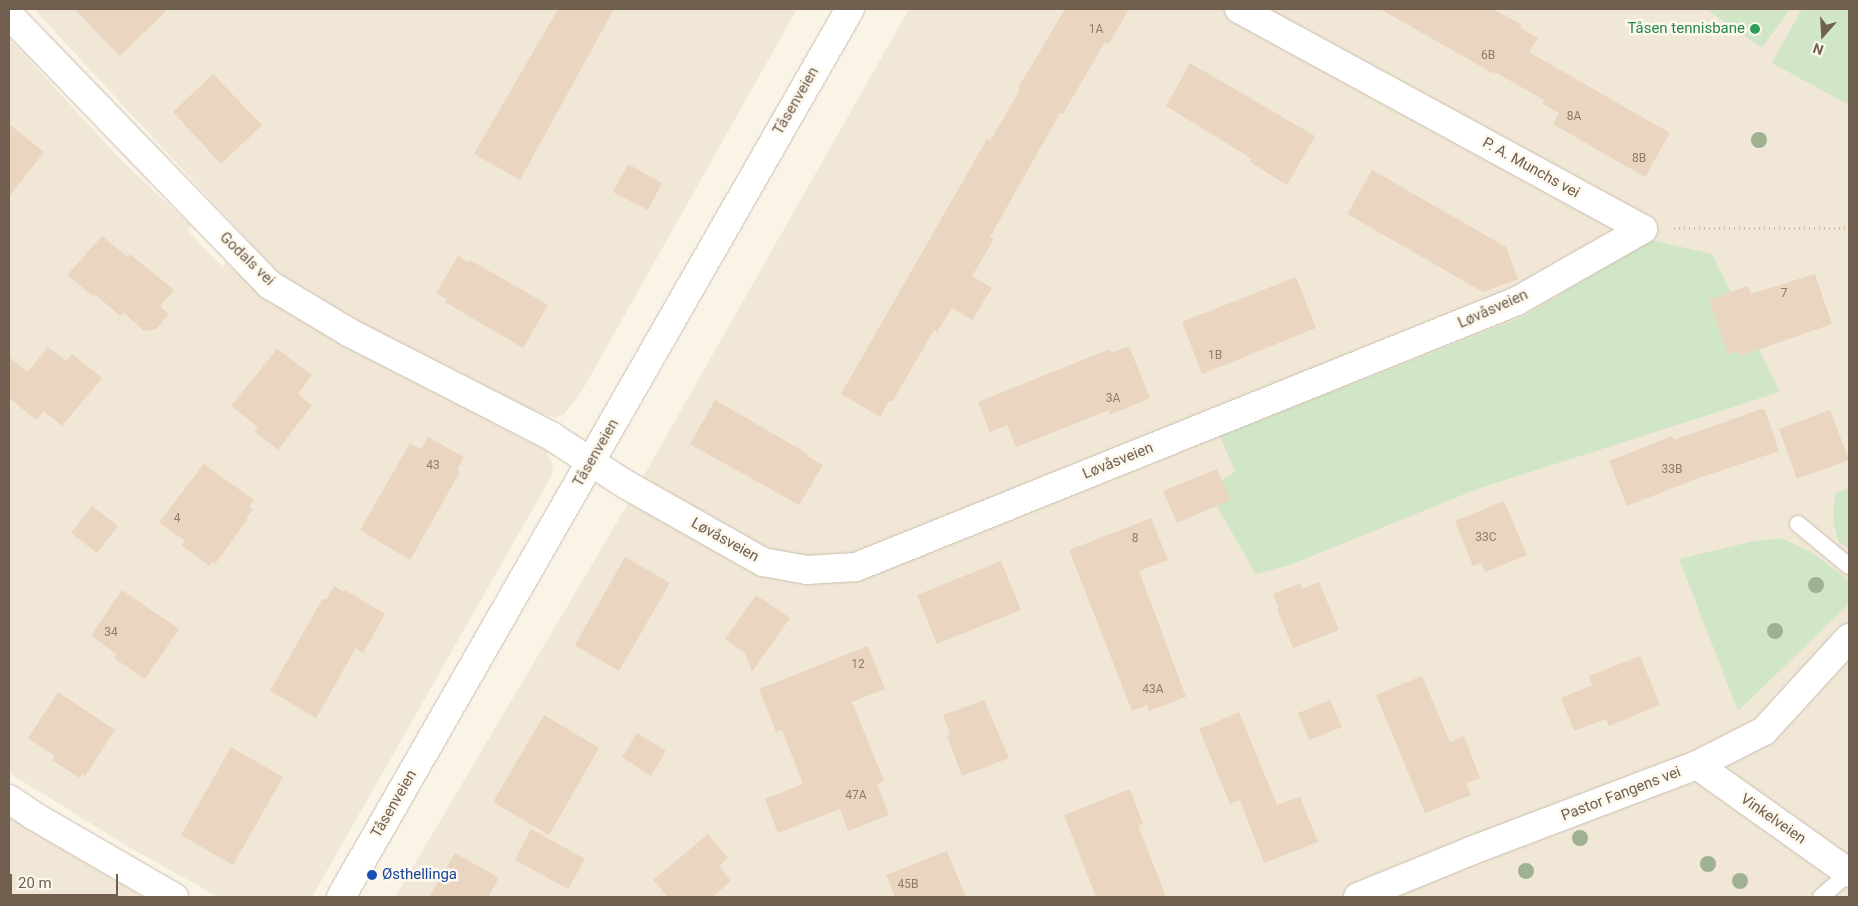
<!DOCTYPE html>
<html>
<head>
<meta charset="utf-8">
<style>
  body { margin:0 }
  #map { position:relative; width:1858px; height:906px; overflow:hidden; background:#faf4e7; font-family:Roboto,sans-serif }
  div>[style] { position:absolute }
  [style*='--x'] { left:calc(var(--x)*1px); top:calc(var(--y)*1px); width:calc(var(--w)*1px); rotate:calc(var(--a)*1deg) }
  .residential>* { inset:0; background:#f1e7d6 }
  .green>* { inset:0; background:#d0e6c7 }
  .building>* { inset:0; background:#ead5c0 }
  .path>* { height:3px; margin-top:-1.5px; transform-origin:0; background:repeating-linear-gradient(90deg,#d1bba5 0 1px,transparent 0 5px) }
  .roads { filter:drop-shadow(0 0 1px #cabdae) drop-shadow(0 0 1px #cabdae) }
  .service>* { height:16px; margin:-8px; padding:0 8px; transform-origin:8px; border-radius:8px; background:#fff }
  .minor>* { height:28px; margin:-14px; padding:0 14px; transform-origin:14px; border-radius:14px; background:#fff }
  .tertiary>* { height:28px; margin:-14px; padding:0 14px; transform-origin:14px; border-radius:14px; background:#fff }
  .trees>* { width:16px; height:16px; margin:-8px; border-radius:50%; background:#9fb191 }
  .dots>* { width:14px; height:14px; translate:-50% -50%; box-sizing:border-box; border:2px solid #fdf8ed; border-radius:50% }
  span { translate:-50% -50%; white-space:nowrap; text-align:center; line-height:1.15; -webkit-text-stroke:5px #fdf8ed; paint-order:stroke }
  .number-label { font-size:12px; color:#8e7c6a }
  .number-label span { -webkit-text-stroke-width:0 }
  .leisure-label { font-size:15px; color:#27864d }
  .right { translate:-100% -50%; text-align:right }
  .street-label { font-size:15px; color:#705e4e }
  .transit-label { font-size:15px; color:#164399 }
  .left { translate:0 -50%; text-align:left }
  .frame { position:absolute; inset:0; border:10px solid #705e4e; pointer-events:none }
  .north { position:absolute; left:1798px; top:10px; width:50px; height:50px; -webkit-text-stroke:4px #fdf8ed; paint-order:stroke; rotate:199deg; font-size:14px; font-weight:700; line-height:20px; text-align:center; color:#705e4e }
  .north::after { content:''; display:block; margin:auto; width:18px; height:22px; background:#705e4e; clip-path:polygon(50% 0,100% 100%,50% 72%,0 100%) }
  .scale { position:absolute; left:10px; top:874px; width:108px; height:22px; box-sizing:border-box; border:2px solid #705e4e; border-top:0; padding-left:6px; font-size:15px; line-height:18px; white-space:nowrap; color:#705e4e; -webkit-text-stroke:4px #fdf8ed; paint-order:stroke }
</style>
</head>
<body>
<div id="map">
  <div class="residential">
    <div style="clip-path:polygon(34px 9px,797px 9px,583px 389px,564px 414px,555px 418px,521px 407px,333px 310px,284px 279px)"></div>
    <div style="clip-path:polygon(909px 9px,1849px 9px,1849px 897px,395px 897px,626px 507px)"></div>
    <div style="clip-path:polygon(9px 38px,120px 159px,191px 226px,187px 230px,222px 266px,226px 263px,260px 294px,287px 311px,546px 451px,553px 465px,551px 477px,312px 897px,218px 897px,129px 847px,9px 773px)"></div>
    <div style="clip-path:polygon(9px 817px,82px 861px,143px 897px,9px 897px)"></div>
  </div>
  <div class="green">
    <div style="clip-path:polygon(1706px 9px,1790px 9px,1762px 48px)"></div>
    <div style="clip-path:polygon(1802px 9px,1849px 10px,1849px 105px,1772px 63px)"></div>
    <div style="clip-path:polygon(1651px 240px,1712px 254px,1780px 392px,1477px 489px,1290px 565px,1256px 574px,1207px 489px,1235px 472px,1220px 436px,1524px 316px)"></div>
    <div style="clip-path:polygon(1849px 488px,1849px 550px,1838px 541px,1833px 520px,1835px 493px)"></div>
    <div style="clip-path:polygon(1781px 538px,1809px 551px,1849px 580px,1849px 604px,1738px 711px,1679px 559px,1750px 542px)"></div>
  </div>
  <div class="building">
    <div style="clip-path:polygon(74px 9px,168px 9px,120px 56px)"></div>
    <div style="clip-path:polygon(558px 9px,614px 9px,520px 180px,474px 154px)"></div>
    <div style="clip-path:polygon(1065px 9px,1129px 9px,1109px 44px,1105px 42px,1063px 114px,1060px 113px,990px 237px,994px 239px,972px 276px,992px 288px,972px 320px,952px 308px,937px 332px,934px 330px,892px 402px,889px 401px,880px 417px,841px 394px,987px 139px,990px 141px,1020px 90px,1018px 88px)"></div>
    <div style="clip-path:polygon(1380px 9px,1493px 9px,1522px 25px,1520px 28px,1538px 38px,1529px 52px,1670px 133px,1645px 177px,1553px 124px,1559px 113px,1542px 104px,1544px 100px,1495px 72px,1494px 74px)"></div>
    <div style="clip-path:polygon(1190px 63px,1315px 136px,1287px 185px,1250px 162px,1252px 159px,1166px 106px)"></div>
    <div style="clip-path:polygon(213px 74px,262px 125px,221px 164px,173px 112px)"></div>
    <div style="clip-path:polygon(9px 124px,44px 152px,9px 197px)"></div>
    <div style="clip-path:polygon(628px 164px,662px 183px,648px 210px,613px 192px)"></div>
    <div style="clip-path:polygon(1372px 170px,1506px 247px,1518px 279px,1483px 292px,1347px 214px)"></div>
    <div style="clip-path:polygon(102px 236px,128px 257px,130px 254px,174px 290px,160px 306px,169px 314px,156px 329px,144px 331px,124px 313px,120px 316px,96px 295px,94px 297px,67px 275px)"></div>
    <div style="clip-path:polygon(458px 256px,468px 262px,470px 260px,548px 305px,523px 348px,445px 302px,447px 299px,436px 293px)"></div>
    <div style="clip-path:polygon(1815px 274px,1832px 324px,1740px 356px,1738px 351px,1728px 354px,1709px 300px,1748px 286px,1751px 294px)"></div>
    <div style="clip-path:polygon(1296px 277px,1316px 328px,1202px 374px,1182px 322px)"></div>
    <div style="clip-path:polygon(1129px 346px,1150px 398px,1110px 415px,1109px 410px,1016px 447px,1007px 425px,990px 432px,978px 402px,1110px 349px,1111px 353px)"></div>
    <div style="clip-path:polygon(48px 347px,66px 361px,72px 354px,102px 378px,62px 426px,44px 411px,36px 420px,9px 398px,9px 357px,28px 372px)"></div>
    <div style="clip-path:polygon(277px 349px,312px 375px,298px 394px,312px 405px,278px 450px,254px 431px,258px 427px,231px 406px)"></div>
    <div style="clip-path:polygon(715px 400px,808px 454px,807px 456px,823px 465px,799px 505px,690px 444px)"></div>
    <div style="clip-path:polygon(1761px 409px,1765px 410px,1779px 451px,1693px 480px,1627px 506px,1609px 461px,1672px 436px,1674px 440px)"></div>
    <div style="clip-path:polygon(1830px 410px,1849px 460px,1797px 479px,1779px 429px)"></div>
    <div style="clip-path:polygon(428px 437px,464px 457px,457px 470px,460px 472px,410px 560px,360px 530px,410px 443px,421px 449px)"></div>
    <div style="clip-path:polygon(204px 464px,254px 500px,249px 507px,253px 509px,246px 518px,248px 519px,215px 564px,212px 562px,209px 566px,181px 545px,185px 541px,159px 522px)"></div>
    <div style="clip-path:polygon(1217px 469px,1231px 500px,1177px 523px,1163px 491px)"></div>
    <div style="clip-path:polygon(1504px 501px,1527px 555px,1485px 572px,1481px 563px,1473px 566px,1455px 521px)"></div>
    <div style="clip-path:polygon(92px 506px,118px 526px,97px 553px,71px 533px)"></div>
    <div style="clip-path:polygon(1151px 518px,1168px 560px,1139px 571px,1186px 697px,1149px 711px,1147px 705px,1132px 711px,1069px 550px)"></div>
    <div style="clip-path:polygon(625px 557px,670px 583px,619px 671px,575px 645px)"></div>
    <div style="clip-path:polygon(1001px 561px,1021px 610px,937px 644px,917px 595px)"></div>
    <div style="clip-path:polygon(1319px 582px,1339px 630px,1293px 648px,1277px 609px,1279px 608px,1273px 594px,1300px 583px,1302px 589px)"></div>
    <div style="clip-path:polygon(334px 586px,344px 592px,345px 590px,385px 614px,363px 653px,356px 648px,316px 718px,270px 691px,323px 598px,326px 600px)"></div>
    <div style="clip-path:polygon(122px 590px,179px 629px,145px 679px,114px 658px,117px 654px,91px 636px)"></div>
    <div style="clip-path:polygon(756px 595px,790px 618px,752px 672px,745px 653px,725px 639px)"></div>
    <div style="clip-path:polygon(868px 646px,885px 689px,852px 702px,884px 781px,877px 784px,889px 815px,848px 831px,840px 809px,778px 833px,765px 799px,803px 784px,782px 730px,776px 732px,759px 689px)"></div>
    <div style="clip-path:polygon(1640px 656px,1660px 705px,1609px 726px,1606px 719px,1574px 731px,1561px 698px,1592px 685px,1589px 676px)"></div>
    <div style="clip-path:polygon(1422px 676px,1450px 742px,1464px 736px,1480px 778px,1466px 783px,1471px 795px,1425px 813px,1376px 695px)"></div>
    <div style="clip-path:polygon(58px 692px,115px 730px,85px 776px,82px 774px,80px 778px,52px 760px,55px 756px,28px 738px)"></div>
    <div style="clip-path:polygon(984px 700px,1009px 758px,962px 776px,947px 736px,950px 734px,943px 715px)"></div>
    <div style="clip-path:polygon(1330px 700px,1342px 727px,1309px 740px,1298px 713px)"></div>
    <div style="clip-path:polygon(1239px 712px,1277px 805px,1300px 797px,1318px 842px,1264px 863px,1240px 800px,1230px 804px,1199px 729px)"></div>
    <div style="clip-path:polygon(544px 715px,599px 748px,549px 835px,493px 802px)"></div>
    <div style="clip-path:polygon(637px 733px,666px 751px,651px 776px,622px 757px)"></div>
    <div style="clip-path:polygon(231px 747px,283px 777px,233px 865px,181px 835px)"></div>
    <div style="clip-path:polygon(1130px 789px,1143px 824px,1138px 825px,1166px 897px,1096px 897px,1064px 815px)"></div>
    <div style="clip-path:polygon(531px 829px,585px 859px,568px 889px,515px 860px)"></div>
    <div style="clip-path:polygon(708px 834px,728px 858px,719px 866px,731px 881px,712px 897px,668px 897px,653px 880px)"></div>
    <div style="clip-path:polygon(947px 851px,966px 897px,895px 897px,886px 875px)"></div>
    <div style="clip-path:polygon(455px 853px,499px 878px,488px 897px,429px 897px)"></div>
  </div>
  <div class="path">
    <div style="--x:1674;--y:228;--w:175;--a:0"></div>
  </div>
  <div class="roads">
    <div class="service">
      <div style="--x:1798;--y:524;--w:66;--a:39.5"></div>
      <div style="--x:1821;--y:897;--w:37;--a:-41"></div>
    </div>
    <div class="minor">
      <div style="--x:1239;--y:9;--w:460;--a:28.6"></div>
      <div style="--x:9;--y:15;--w:376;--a:46"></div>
      <div style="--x:270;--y:285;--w:93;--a:31"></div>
      <div style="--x:350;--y:333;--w:226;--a:27.1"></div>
      <div style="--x:551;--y:436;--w:88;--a:33"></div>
      <div style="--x:625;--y:484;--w:159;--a:29.5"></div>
      <div style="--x:763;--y:562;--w:45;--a:10.3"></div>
      <div style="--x:807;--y:570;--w:49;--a:-3.5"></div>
      <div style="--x:856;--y:567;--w:713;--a:-21.92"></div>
      <div style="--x:1517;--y:301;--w:145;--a:-29.7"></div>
      <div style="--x:1697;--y:765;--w:186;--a:35.4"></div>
      <div style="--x:9;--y:799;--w:30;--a:34"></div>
      <div style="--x:34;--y:816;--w:162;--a:30.1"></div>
      <div style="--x:1358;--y:897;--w:124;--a:-22.2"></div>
      <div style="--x:1473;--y:850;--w:240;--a:-20.8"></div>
      <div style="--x:1697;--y:765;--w:75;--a:-26.9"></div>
      <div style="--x:1764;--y:731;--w:126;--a:-47.6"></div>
    </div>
    <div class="tertiary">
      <div style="--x:341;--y:897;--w:1024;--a:-60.18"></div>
    </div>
  </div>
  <div class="trees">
    <div style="left:1759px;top:140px"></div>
    <div style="left:1816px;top:585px"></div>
    <div style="left:1775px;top:631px"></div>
    <div style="left:1580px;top:838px"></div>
    <div style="left:1708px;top:864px"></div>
    <div style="left:1526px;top:871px"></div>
    <div style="left:1740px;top:881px"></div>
  </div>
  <div class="dots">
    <div style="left:1755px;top:29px;background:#2e9e5b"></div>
    <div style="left:372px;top:875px;background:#1a4fb4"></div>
  </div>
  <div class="number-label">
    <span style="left:1096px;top:30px">1A</span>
    <span style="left:1488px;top:56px">6B</span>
    <span style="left:1574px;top:117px">8A</span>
    <span style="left:1639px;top:159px">8B</span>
    <span style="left:1784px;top:294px">7</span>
    <span style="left:1215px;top:356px">1B</span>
    <span style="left:1113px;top:399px">3A</span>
    <span style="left:433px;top:466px">43</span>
    <span style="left:1672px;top:470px">33B</span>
    <span style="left:177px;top:519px">4</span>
    <span style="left:1486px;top:538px">33C</span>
    <span style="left:1135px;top:539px">8</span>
    <span style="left:111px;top:633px">34</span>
    <span style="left:858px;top:665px">12</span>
    <span style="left:1153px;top:690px">43A</span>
    <span style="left:856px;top:796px">47A</span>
    <span style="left:908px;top:885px">45B</span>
  </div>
  <div class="leisure-label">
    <span class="right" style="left:1745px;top:29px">Tåsen tennisbane</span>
  </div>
  <div class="street-label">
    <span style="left:796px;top:101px;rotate:-60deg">Tåsenveien</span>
    <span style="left:1531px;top:168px;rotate:29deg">P. A. Munchs vei</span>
    <span style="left:247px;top:259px;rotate:44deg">Godals vei</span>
    <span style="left:1493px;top:309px;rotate:-24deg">Løvåsveien</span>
    <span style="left:596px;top:453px;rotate:-60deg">Tåsenveien</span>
    <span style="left:1118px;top:461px;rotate:-22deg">Løvåsveien</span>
    <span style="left:725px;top:540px;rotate:29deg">Løvåsveien</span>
    <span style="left:1621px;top:794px;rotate:-21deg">Pastor Fangens vei</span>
    <span style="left:394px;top:804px;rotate:-60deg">Tåsenveien</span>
    <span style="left:1773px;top:819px;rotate:35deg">Vinkelveien</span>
  </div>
  <div class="transit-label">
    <span class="left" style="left:382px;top:875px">Østhellinga</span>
  </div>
  <div class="frame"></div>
  <div class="north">N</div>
  <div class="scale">20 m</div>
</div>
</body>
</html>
